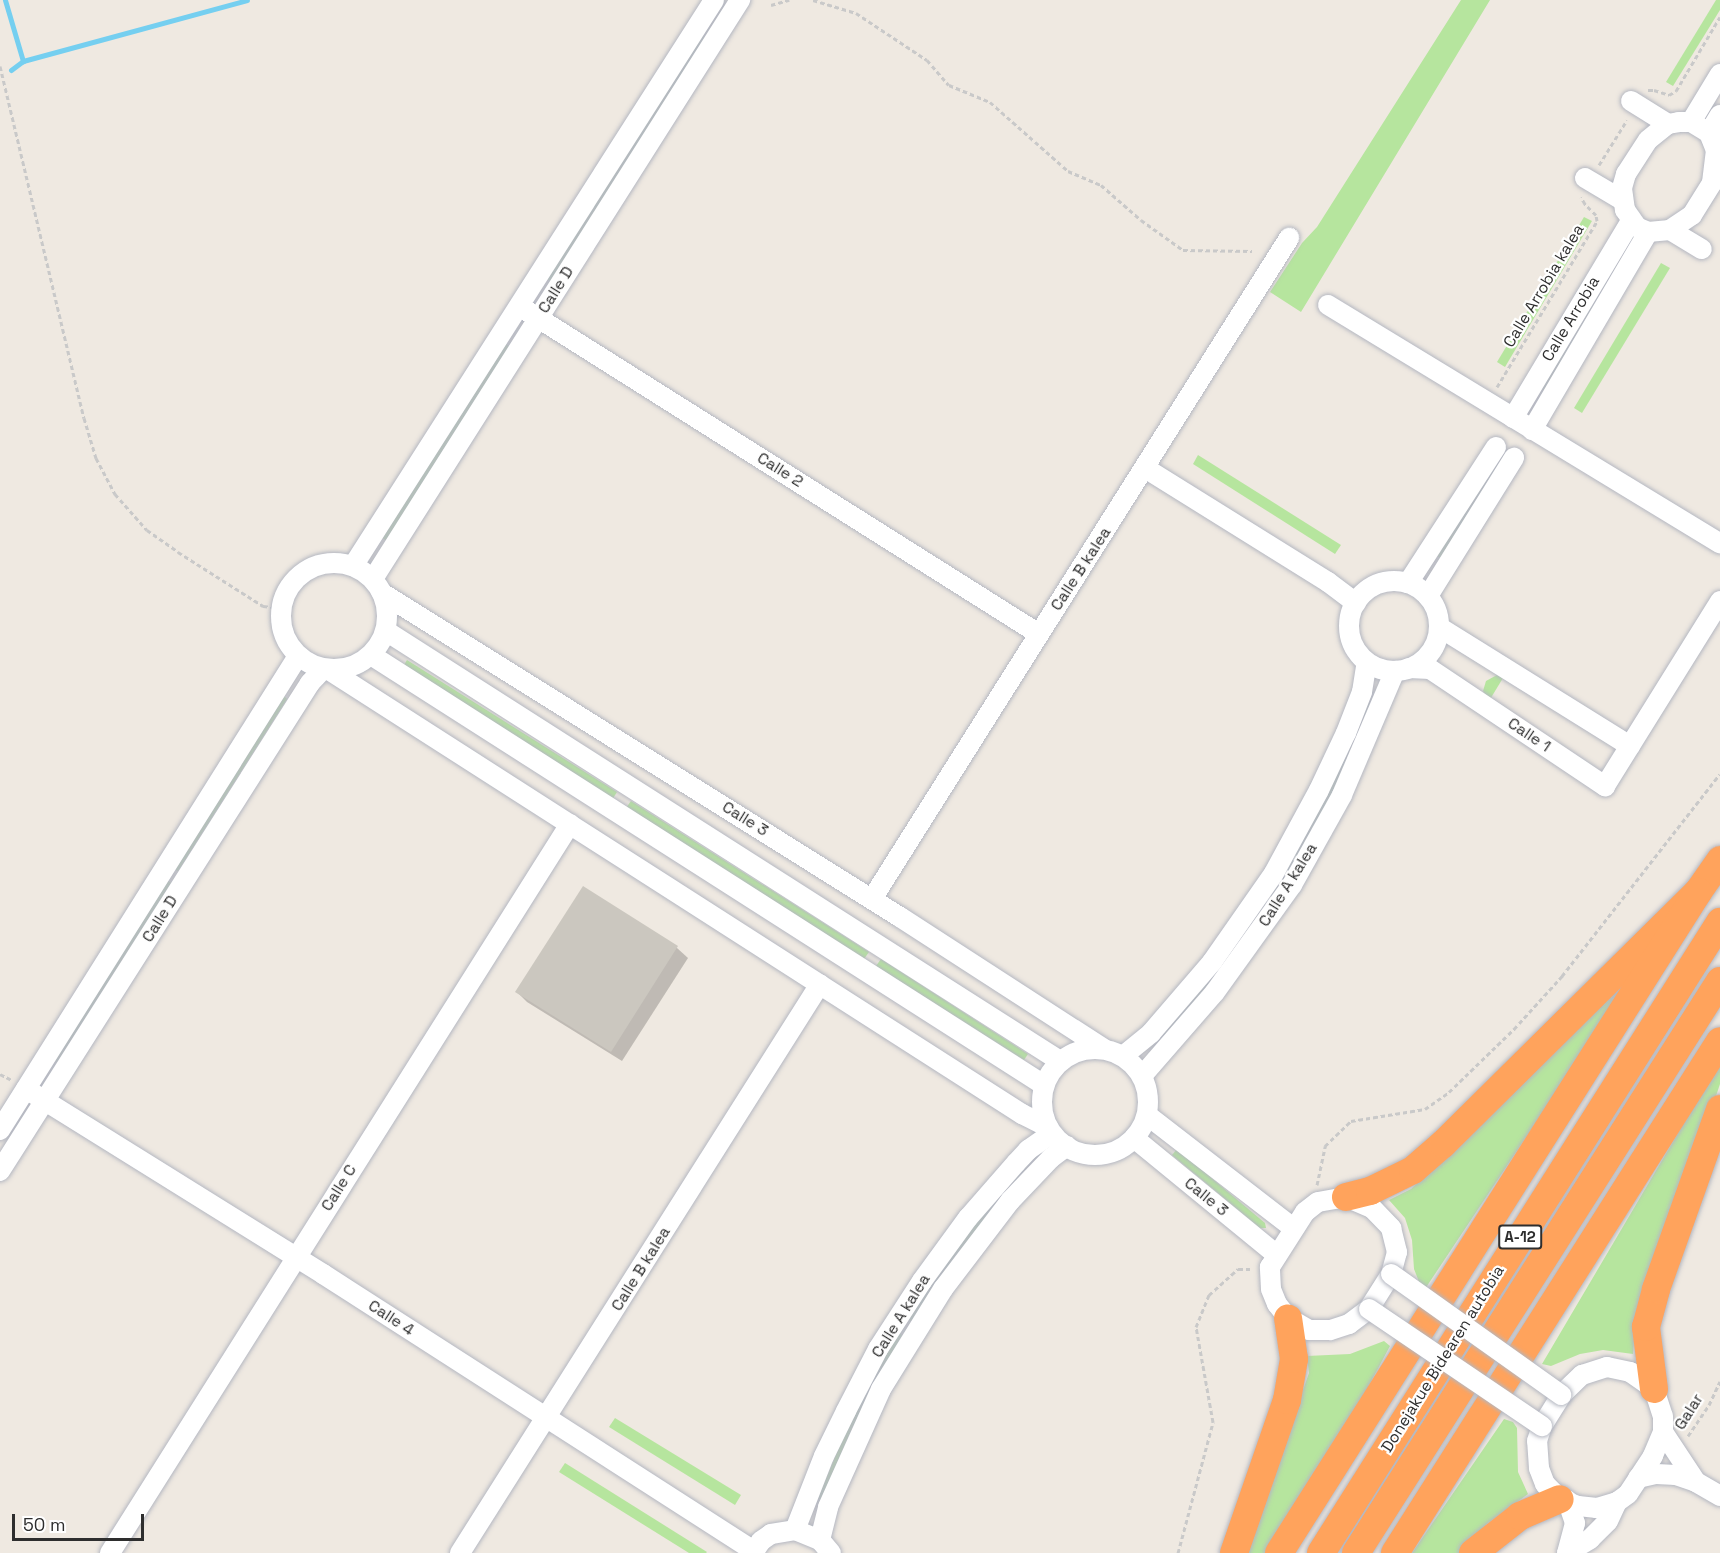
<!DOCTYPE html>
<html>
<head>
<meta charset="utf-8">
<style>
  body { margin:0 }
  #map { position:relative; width:1720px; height:1553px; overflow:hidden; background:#efe9e1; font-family:"Space Grotesk",sans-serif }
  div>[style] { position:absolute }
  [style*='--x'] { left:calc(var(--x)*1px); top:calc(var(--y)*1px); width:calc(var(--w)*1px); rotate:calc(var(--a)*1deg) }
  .green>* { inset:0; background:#b6e59e }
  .shadow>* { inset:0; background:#0003 }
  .stream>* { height:5px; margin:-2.5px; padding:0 2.5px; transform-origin:2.5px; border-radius:2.5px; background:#75cff0 }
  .building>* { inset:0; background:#cbc7bf }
  .path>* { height:3px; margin-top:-1.5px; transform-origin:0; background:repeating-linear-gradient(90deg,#c9c9c9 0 4.5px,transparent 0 7.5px) }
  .roads { filter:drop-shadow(0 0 2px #b4b7c1) drop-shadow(0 0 2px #b4b7c1) }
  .minor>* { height:20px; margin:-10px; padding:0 10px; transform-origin:10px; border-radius:10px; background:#fff }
  .minor>.ring { margin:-10px; padding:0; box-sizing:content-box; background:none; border:20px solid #fff; border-radius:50% }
  .highway>* { height:28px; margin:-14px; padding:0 14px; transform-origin:14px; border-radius:14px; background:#ffa35c }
  .bridges { filter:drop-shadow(0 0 2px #b4b7c1) drop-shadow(0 0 2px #b4b7c1) }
  .minor-bridge>* { height:20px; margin:-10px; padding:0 10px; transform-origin:10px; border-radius:10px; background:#fff }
  span { translate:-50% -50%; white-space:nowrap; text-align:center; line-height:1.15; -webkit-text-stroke:4.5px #fff; paint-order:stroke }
  .shield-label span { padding:2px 4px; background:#fff; border:2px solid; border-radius:4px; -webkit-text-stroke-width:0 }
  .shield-label { font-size:15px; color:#2e2e2e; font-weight:700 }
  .street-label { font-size:16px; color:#2e2e2e }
  .scale { position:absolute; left:12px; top:1514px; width:132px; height:27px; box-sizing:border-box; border:3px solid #2e2e2e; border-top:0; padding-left:8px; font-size:18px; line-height:21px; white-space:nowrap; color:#2e2e2e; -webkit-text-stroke:4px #fff; paint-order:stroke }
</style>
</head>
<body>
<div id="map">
  <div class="green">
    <div style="clip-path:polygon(1461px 0,1490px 0,1301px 312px,1270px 292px,1302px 243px,1317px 227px)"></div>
    <div style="clip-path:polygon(1716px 0,1720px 0,1720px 10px,1673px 86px,1666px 82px)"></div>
    <div style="clip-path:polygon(700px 34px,705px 37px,552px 282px,547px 279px)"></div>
    <div style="clip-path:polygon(1584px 217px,1592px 221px,1505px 367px,1497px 362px)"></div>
    <div style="clip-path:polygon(1622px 253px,1626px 256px,1544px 391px,1539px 389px)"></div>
    <div style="clip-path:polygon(1661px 263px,1670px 268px,1582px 413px,1574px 408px)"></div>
    <div style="clip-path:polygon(506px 344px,510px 347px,387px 541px,382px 538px)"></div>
    <div style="clip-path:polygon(1198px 455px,1341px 545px,1335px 554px,1193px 464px)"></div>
    <div style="clip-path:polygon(1498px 456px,1503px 459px,1442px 559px,1437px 556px)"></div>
    <div style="clip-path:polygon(407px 660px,617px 792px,612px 800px,402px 668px)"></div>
    <div style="clip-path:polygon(1497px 675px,1503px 678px,1489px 701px,1483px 691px,1486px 681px)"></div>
    <div style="clip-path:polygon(284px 696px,287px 699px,178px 871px,174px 869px)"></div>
    <div style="clip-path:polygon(1368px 703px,1372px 704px,1347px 762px,1318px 821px,1287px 873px,1284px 871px,1314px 819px)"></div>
    <div style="clip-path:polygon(631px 801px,869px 952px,864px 959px,626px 808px)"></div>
    <div style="clip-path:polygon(167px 880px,171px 883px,57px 1062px,53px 1059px)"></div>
    <div style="clip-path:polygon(1276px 883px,1280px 886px,1204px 991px,1165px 1037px,1162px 1034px)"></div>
    <div style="clip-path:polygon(881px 959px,1028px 1054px,1024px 1060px,876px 966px)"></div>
    <div style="clip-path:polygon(1636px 972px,1423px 1292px,1414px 1269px,1412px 1240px,1405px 1218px,1389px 1200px,1411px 1189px)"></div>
    <div style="clip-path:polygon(1720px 1062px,1720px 1084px,1634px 1342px,1633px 1354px,1603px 1350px,1580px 1354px,1551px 1366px,1542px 1364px)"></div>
    <div style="clip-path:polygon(1177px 1149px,1265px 1223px,1266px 1228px,1260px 1228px,1172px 1155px)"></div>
    <div style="clip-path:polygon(1018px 1173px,1021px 1176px,955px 1256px,911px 1321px,907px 1319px,951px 1253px)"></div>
    <div style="clip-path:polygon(898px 1332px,902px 1335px,852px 1428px,821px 1500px,818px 1498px,848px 1426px)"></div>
    <div style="clip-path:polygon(1384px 1341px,1390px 1346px,1326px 1466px,1271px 1553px,1245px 1553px,1309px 1373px,1307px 1356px,1350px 1354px)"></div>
    <div style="clip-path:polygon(615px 1418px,741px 1495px,735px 1505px,609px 1427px)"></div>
    <div style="clip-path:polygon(1504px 1419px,1513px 1422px,1517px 1428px,1518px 1472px,1528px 1494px,1488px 1523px,1459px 1553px,1412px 1553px)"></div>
    <div style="clip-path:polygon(565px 1463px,707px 1552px,706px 1553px,689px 1553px,559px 1472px)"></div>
  </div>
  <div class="shadow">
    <div style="clip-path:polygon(583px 888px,677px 948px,688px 958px,622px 1061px,527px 1002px,517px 992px)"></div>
  </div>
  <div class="stream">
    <div style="--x:5;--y:0;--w:64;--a:73.6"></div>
    <div style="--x:11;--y:70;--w:15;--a:-37"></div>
    <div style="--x:23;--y:61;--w:232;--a:-15.2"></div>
  </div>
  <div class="building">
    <div style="clip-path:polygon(583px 886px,678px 946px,611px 1052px,515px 992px)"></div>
  </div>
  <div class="path">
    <div style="--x:813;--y:0;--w:45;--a:16.8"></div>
    <div style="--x:856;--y:13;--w:85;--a:33.5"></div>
    <div style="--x:927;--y:60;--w:33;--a:49"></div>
    <div style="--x:949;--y:85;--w:44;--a:22.5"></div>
    <div style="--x:990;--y:102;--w:104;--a:41.5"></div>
    <div style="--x:1068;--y:171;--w:36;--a:23"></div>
    <div style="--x:1101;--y:185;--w:53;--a:41.2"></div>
    <div style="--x:1141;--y:220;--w:52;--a:35.5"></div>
    <div style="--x:1183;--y:250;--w:69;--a:0.8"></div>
    <div style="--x:771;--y:5;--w:19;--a:-16"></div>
    <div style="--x:0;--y:66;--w:362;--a:76.6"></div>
    <div style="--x:84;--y:418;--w:42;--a:73.3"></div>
    <div style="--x:96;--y:458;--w:41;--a:62.2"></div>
    <div style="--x:115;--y:494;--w:48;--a:48.4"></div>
    <div style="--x:147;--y:530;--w:38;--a:35"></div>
    <div style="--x:178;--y:552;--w:101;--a:32.4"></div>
    <div style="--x:263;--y:606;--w:18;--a:6"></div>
    <div style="--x:1648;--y:90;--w:6;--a:0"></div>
    <div style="--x:1654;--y:90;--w:16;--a:18"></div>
    <div style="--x:1669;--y:95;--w:8;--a:-30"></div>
    <div style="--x:1676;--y:91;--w:86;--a:-59.3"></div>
    <div style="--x:1599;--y:165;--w:53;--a:-58.1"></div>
    <div style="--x:1497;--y:387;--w:194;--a:-58.9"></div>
    <div style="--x:1597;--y:221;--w:6;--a:-99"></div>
    <div style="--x:1596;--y:215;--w:16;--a:-135"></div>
    <div style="--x:1585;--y:204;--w:8;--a:-120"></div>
    <div style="--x:0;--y:1074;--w:13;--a:27"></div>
    <div style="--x:1317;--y:1185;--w:40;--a:-78"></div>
    <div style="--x:1325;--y:1146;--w:36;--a:-44"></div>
    <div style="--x:1351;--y:1121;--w:75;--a:-9.2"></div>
    <div style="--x:1425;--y:1109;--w:29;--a:-35"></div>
    <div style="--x:1449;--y:1092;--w:91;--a:-44.1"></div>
    <div style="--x:1514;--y:1029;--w:72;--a:-47.8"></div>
    <div style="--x:1562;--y:976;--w:256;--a:-52"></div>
    <div style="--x:1688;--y:1436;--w:37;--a:-56"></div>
    <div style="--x:1709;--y:1405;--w:26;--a:-65"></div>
    <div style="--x:1178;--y:1553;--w:136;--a:-75"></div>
    <div style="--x:1213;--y:1422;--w:97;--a:-100.1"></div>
    <div style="--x:1196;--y:1327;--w:35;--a:-68"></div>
    <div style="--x:1209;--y:1295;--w:39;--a:-42"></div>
    <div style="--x:1238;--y:1269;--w:15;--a:0"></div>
  </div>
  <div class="roads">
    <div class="minor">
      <div style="--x:1631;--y:101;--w:44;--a:31.9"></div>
      <div style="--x:1679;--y:122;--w:12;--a:0"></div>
      <div style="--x:1691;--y:122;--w:21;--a:31"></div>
      <div style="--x:1709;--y:133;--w:18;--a:68"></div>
      <div style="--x:1716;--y:150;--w:33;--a:97"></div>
      <div style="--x:1712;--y:183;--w:38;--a:122"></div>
      <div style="--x:1692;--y:215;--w:27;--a:146"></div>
      <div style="--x:1670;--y:230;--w:22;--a:175"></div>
      <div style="--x:1648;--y:232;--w:12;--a:-156"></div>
      <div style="--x:1637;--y:227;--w:21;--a:-125"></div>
      <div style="--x:1625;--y:210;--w:22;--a:-98"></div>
      <div style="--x:1622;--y:188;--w:15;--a:-74"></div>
      <div style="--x:1626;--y:174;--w:40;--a:-57.1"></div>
      <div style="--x:1648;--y:140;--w:26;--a:-39"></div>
      <div style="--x:1668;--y:124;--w:11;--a:-10"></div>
      <div style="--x:1691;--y:122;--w:56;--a:-58.9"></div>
      <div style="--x:1709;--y:133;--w:21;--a:-59"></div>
      <div style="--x:1585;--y:178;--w:43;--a:30.7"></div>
      <div style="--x:1670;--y:230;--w:37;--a:31"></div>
      <div style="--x:1328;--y:305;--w:459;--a:31.3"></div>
      <div style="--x:527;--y:311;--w:605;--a:32.25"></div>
      <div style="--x:1513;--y:418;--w:230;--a:-59.1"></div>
      <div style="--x:1532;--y:430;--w:229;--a:-59.6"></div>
      <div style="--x:1145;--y:468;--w:216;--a:31.9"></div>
      <div style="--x:1328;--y:582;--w:35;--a:37"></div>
      <div class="ring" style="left:281px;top:563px;width:86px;height:86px"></div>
      <div style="--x:353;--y:566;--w:671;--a:-57.47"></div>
      <div style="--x:373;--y:579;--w:686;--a:-57.63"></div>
      <div class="ring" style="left:1349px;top:581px;width:70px;height:70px"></div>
      <div style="--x:1408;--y:583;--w:162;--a:-57.1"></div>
      <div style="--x:382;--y:593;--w:611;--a:32.03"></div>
      <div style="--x:900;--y:917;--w:243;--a:32.9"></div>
      <div style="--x:1428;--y:596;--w:163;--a:-58.1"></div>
      <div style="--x:1439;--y:627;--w:225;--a:31.9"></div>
      <div style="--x:386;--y:631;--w:799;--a:32.54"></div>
      <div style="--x:371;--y:655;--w:799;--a:32.58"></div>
      <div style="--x:1409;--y:668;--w:21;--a:3"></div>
      <div style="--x:1430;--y:669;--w:211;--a:33.8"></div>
      <div style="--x:1605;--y:786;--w:218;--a:-58.1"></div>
      <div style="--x:329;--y:670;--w:823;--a:32.65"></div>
      <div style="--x:1022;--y:1114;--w:29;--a:27"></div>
      <div style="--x:872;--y:899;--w:782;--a:-57.75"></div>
      <div class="ring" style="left:1042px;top:1049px;width:86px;height:86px"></div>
      <div style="--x:1123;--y:1056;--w:36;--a:-39"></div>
      <div style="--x:1151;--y:1033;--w:94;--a:-49.3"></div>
      <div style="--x:1212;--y:962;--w:108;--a:-55.1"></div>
      <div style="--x:1274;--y:873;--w:94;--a:-61.5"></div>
      <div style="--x:1319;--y:790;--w:63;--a:-64.7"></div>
      <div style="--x:1346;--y:733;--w:44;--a:-68.7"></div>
      <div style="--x:1362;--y:692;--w:30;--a:-81"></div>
      <div style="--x:1142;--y:1076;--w:111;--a:-49"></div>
      <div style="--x:1215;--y:992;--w:132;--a:-54.3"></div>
      <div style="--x:1292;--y:885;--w:103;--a:-60.9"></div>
      <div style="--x:1342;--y:795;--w:135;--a:-66.9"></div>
      <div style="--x:26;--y:1089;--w:350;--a:31.9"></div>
      <div style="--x:323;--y:1274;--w:512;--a:32.73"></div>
      <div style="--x:1147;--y:1115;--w:185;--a:37.7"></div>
      <div style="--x:0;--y:1130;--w:560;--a:-57.84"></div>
      <div style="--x:1134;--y:1138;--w:185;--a:39.3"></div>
      <div style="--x:0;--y:1171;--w:578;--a:-57.57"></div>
      <div style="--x:310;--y:683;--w:19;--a:-47"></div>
      <div style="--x:1346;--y:1197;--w:28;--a:23"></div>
      <div style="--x:1372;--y:1208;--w:28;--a:46"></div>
      <div style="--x:1391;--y:1228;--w:25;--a:76"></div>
      <div style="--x:1397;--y:1252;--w:23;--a:105"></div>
      <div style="--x:1391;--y:1274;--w:41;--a:122.2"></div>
      <div style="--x:1369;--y:1309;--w:25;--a:143"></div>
      <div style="--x:1349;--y:1324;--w:20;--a:162"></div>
      <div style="--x:1330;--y:1330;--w:21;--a:180"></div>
      <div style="--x:1309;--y:1330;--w:24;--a:-150"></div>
      <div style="--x:1288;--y:1318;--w:18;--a:-128"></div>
      <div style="--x:1277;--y:1304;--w:16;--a:-112"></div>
      <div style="--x:1271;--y:1289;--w:22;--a:-93"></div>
      <div style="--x:1270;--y:1267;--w:65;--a:-57.5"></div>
      <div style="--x:1305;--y:1212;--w:16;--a:-38"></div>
      <div style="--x:1318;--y:1202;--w:28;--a:-10"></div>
      <div style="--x:1607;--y:1367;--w:24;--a:12"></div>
      <div style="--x:1630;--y:1372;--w:29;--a:35"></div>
      <div style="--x:1654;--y:1389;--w:28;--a:72"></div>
      <div style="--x:1663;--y:1416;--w:16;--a:90"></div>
      <div style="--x:1663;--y:1432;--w:26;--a:113"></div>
      <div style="--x:1653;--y:1456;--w:45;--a:123.3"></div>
      <div style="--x:1628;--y:1494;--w:14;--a:144"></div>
      <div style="--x:1617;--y:1502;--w:21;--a:163"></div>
      <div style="--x:1597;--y:1508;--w:19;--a:-174"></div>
      <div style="--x:1578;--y:1506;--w:19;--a:-159"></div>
      <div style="--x:1560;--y:1499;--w:21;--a:-135"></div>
      <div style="--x:1545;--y:1484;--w:17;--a:-111"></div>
      <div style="--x:1539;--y:1468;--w:27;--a:-94"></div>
      <div style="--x:1537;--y:1441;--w:16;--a:-72"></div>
      <div style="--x:1542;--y:1426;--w:36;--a:-58"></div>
      <div style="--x:1561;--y:1395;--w:29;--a:-44"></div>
      <div style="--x:1582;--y:1375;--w:26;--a:-18"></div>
      <div style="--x:1663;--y:1432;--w:60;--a:56.6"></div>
      <div style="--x:1638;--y:1478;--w:18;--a:-13"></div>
      <div style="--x:1656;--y:1474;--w:20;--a:3"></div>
      <div style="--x:1676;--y:1475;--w:21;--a:19"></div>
      <div style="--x:1696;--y:1482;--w:28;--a:30"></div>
      <div style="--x:795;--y:1530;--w:79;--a:-68.6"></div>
      <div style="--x:824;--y:1456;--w:50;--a:-63.9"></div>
      <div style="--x:846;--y:1411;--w:70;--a:-62.7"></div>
      <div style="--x:878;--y:1349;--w:81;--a:-57.1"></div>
      <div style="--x:922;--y:1281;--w:78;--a:-53.9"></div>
      <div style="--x:968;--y:1218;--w:73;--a:-48.9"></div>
      <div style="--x:1016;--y:1163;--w:18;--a:-47"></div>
      <div style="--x:1028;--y:1150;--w:29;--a:-35"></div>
      <div style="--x:820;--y:1540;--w:34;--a:-76"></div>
      <div style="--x:828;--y:1507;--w:129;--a:-65.8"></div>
      <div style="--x:881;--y:1389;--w:118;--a:-58.2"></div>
      <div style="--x:943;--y:1289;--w:111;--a:-52.7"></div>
      <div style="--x:1010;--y:1201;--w:59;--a:-46.4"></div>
      <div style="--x:1051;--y:1158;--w:20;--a:-37"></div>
      <div style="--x:110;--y:1553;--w:862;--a:-57.75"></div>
      <div style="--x:460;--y:1553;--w:673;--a:-57.68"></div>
      <div style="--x:753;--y:1553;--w:14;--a:-56"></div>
      <div style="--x:761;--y:1541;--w:12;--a:-35"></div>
      <div style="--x:771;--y:1534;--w:24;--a:-9"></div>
      <div style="--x:795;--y:1530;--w:27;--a:22"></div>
      <div style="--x:820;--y:1540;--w:17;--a:50"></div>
      <div style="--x:1567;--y:1553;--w:27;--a:-31"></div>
      <div style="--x:1590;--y:1539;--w:25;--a:-45"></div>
      <div style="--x:1608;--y:1521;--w:21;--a:-65"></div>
      <div style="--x:1567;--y:1553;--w:31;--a:-75"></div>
      <div style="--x:1575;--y:1523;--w:24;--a:-109"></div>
    </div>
    <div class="highway">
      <div style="--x:1346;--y:1197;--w:25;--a:-14"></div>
      <div style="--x:1370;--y:1191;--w:48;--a:-26"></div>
      <div style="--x:1413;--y:1170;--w:40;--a:-41"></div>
      <div style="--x:1443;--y:1144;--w:359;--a:-44.7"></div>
      <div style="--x:1698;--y:892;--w:39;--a:-55"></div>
      <div style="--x:1654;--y:1389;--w:63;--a:-97.4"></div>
      <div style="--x:1646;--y:1327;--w:39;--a:-75"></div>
      <div style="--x:1656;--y:1289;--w:191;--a:-70.4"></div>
      <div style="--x:1234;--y:1553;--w:162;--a:-70.9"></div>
      <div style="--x:1287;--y:1400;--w:42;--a:-80.3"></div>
      <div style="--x:1294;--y:1359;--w:41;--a:-98.3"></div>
      <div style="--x:1279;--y:1553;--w:783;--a:-57.63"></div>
      <div style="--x:1321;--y:1553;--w:747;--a:-57.69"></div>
      <div style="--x:1356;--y:1553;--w:678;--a:-57.53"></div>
      <div style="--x:1395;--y:1553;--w:606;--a:-57.59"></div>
      <div style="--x:1473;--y:1553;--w:60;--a:-38.2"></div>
      <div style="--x:1520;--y:1516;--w:43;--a:-23"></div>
    </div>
  </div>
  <div class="bridges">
    <div class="minor-bridge">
      <div style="--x:1391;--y:1274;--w:209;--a:35.4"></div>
      <div style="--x:1369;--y:1309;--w:209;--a:34.1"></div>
    </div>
  </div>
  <div class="shield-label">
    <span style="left:1520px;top:1237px">A-12</span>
  </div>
  <div class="street-label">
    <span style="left:1544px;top:286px;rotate:-59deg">Calle Arrobia kalea</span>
    <span style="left:556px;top:290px;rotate:-58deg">Calle D</span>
    <span style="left:1571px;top:319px;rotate:-59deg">Calle Arrobia</span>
    <span style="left:780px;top:470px;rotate:32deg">Calle 2</span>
    <span style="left:1081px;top:569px;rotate:-57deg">Calle B kalea</span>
    <span style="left:1529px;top:735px;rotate:34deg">Calle 1</span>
    <span style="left:745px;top:819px;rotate:32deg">Calle 3</span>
    <span style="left:1288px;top:885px;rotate:-58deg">Calle A kalea</span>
    <span style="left:160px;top:919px;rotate:-58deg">Calle D</span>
    <span style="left:339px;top:1188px;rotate:-58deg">Calle C</span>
    <span style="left:1206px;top:1197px;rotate:39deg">Calle 3</span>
    <span style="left:641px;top:1269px;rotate:-58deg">Calle B kalea</span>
    <span style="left:901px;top:1316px;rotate:-58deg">Calle A kalea</span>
    <span style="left:391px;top:1318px;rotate:33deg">Calle 4</span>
    <span style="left:1443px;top:1359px;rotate:-58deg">Donejakue Bidearen autobia</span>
    <span style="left:1689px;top:1412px;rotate:-58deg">Galar</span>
  </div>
  <div class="scale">50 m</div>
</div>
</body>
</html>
